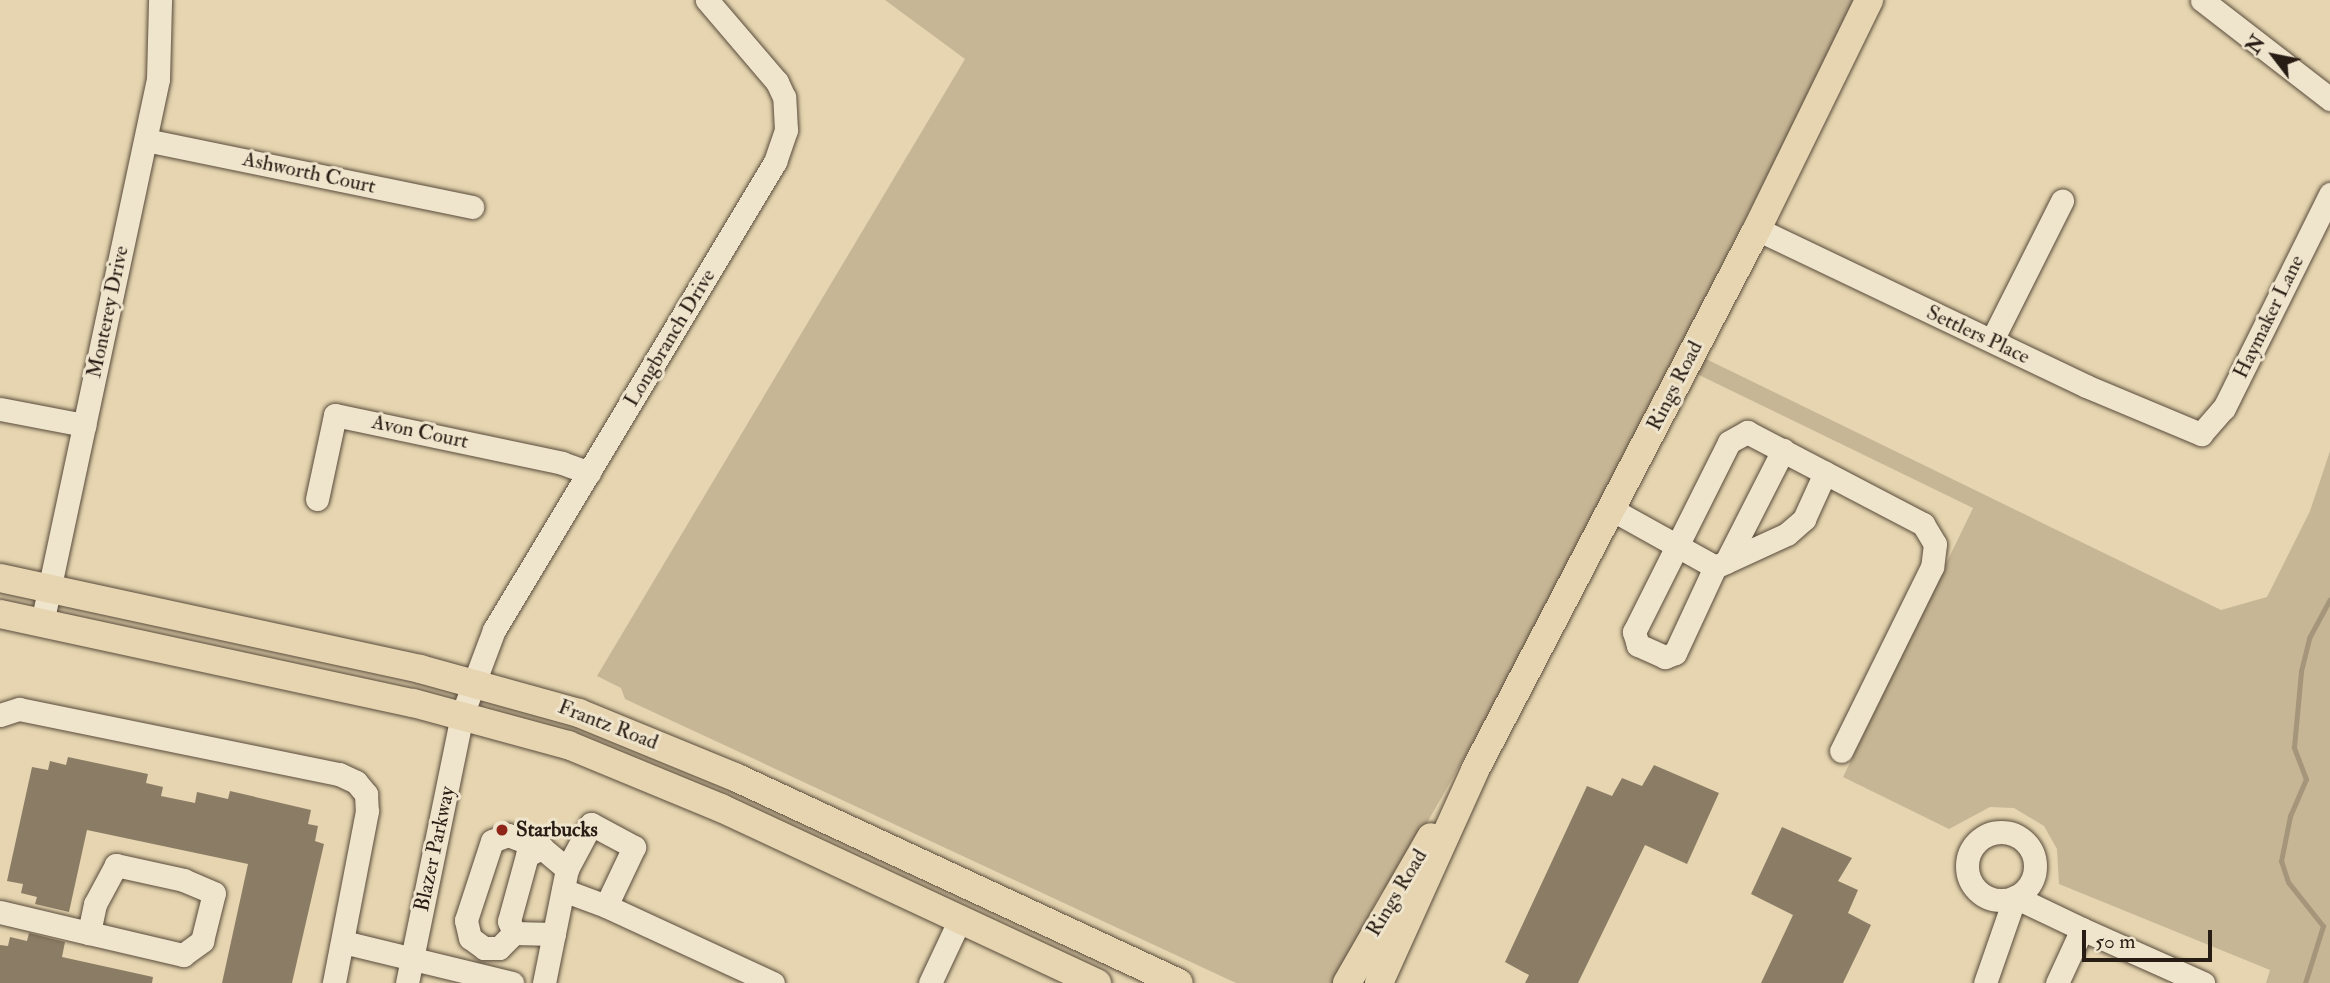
<!DOCTYPE html>
<html>
<head>
<meta charset="utf-8">
<style>
  body { margin:0 }
  #map { position:relative; width:2330px; height:983px; overflow:hidden; background:#e6d5b0; font-family:"IM FELL Double Pica",serif }
  div>[style] { position:absolute }
  [style*='--x'] { left:calc(var(--x)*1px); top:calc(var(--y)*1px); width:calc(var(--w)*1px); rotate:calc(var(--a)*1deg) }
  .green>* { inset:0; background:#c6b695 }
  .stream>* { height:5px; margin:-2.5px; padding:0 2.5px; transform-origin:2.5px; border-radius:2.5px; background:#a5967b }
  .building>* { inset:0; background:#8b7d65 }
  .roads { filter:drop-shadow(0 0 2px #584b3b) drop-shadow(0 0 2px #584b3b) }
  .minor>* { height:23px; margin:-11.5px; padding:0 11.5px; transform-origin:11.5px; border-radius:11.5px; background:#efe4cc }
  .minor>.ring { margin:-11.5px; padding:0; box-sizing:content-box; background:none; border:23px solid #efe4cc; border-radius:50% }
  .major>* { height:28px; margin:-14px; padding:0 14px; transform-origin:14px; border-radius:14px; background:#e6d5b0 }
  .dots>* { width:19px; height:19px; translate:-50% -50%; box-sizing:border-box; border:4px solid #efe4cc; border-radius:50% }
  span { translate:-50% -50%; white-space:nowrap; text-align:center; line-height:1.15; -webkit-text-stroke:6px #efe4cc; paint-order:stroke }
  .street-label { font-size:21px; color:#281d14 }
  .poi-label { font-size:21px; color:#281d14; font-weight:700 }
  .left { translate:0 -50%; text-align:left }
  .north { position:absolute; left:2239px; top:21px; width:70px; height:70px; -webkit-text-stroke:5px #efe4cc; paint-order:stroke; rotate:302deg; font-size:19px; font-weight:700; line-height:28px; text-align:center; color:#281d14 }
  .north::after { content:''; display:block; margin:auto; width:24px; height:32px; background:#281d14; clip-path:polygon(50% 0,100% 100%,50% 72%,0 100%) }
  .scale { position:absolute; left:2082px; top:930px; width:130px; height:32px; box-sizing:border-box; border:4px solid #281d14; border-top:0; padding-left:9px; font-size:21px; line-height:24px; white-space:nowrap; color:#281d14; -webkit-text-stroke:5px #efe4cc; paint-order:stroke }
</style>
</head>
<body>
<div id="map">
  <div class="green">
    <div style="clip-path:polygon(885px 0,1857px 0,1524px 653px,1400px 870px,1380px 894px,1334px 983px,1236px 983px,625px 699px,621px 688px,597px 676px,965px 59px)"></div>
    <div style="clip-path:polygon(1704px 358px,2221px 610px,2267px 597px,2310px 511px,2330px 451px,2330px 983px,2266px 983px,2270px 970px,2059px 884px,2057px 849px,2044px 826px,2014px 808px,1990px 807px,1949px 829px,1843px 777px,1973px 508px,1697px 374px)"></div>
  </div>
  <div class="stream">
    <div style="--x:2305;--y:983;--w:60;--a:-72.5"></div>
    <div style="--x:2323;--y:926;--w:56;--a:-128.5"></div>
    <div style="--x:2288;--y:882;--w:22;--a:-108"></div>
    <div style="--x:2281;--y:861;--w:46;--a:-78.7"></div>
    <div style="--x:2290;--y:816;--w:40;--a:-66.6"></div>
    <div style="--x:2306;--y:779;--w:34;--a:-111"></div>
    <div style="--x:2294;--y:747;--w:76;--a:-84.7"></div>
    <div style="--x:2301;--y:671;--w:34;--a:-76"></div>
    <div style="--x:2309;--y:638;--w:44;--a:-61.7"></div>
  </div>
  <div class="building">
    <div style="clip-path:polygon(68px 757px,148px 774px,146px 783px,163px 787px,161px 796px,195px 803px,197px 792px,228px 799px,230px 791px,311px 810px,308px 824px,318px 826px,315px 841px,324px 844px,292px 983px,222px 983px,248px 864px,87px 830px,69px 912px,35px 904px,37px 897px,21px 893px,23px 884px,7px 881px,32px 767px,48px 770px,50px 761px,66px 765px)"></div>
    <div style="clip-path:polygon(1654px 765px,1719px 793px,1687px 864px,1645px 845px,1578px 983px,1525px 983px,1529px 975px,1505px 962px,1587px 786px,1612px 796px,1622px 778px,1642px 786px)"></div>
    <div style="clip-path:polygon(1782px 827px,1852px 858px,1838px 881px,1858px 890px,1848px 913px,1871px 925px,1843px 983px,1761px 983px,1793px 915px,1751px 894px)"></div>
    <div style="clip-path:polygon(29px 933px,65px 942px,62px 957px,153px 977px,152px 983px,0 983px,0 945px,8px 946px,10px 937px,27px 941px)"></div>
  </div>
  <div class="roads">
    <div class="minor">
      <div style="--x:2202;--y:0;--w:162;--a:37.7"></div>
      <div style="--x:146;--y:140;--w:333;--a:11.6"></div>
      <div style="--x:1757;--y:229;--w:365;--a:25.5"></div>
      <div style="--x:2086;--y:386;--w:125;--a:22.7"></div>
      <div style="--x:2201;--y:434;--w:35;--a:-49"></div>
      <div style="--x:2224;--y:408;--w:239;--a:-63.6"></div>
      <div style="--x:1992;--y:340;--w:156;--a:-63.3"></div>
      <div style="--x:0;--y:409;--w:86;--a:10.8"></div>
      <div style="--x:317;--y:499;--w:86;--a:-77.9"></div>
      <div style="--x:335;--y:415;--w:232;--a:11.9"></div>
      <div style="--x:562;--y:463;--w:29;--a:20"></div>
      <div style="--x:1611;--y:509;--w:119;--a:29.1"></div>
      <div style="--x:1715;--y:567;--w:79;--a:-24.6"></div>
      <div style="--x:1787;--y:534;--w:23;--a:-41"></div>
      <div style="--x:1804;--y:519;--w:51;--a:-65.5"></div>
      <div style="--x:1726;--y:562;--w:126;--a:-63"></div>
      <div style="--x:1715;--y:567;--w:95;--a:114.9"></div>
      <div style="--x:1675;--y:653;--w:11;--a:158"></div>
      <div style="--x:1665;--y:657;--w:30;--a:-156"></div>
      <div style="--x:1638;--y:645;--w:14;--a:-107"></div>
      <div style="--x:1634;--y:632;--w:212;--a:-63.4"></div>
      <div style="--x:1729;--y:442;--w:21;--a:-29"></div>
      <div style="--x:1747;--y:432;--w:199;--a:27.6"></div>
      <div style="--x:1923;--y:524;--w:23;--a:59"></div>
      <div style="--x:1935;--y:544;--w:23;--a:97"></div>
      <div style="--x:1932;--y:567;--w:205;--a:116.3"></div>
      <div style="--x:42;--y:623;--w:556;--a:-77.96"></div>
      <div style="--x:158;--y:79;--w:79;--a:-88.5"></div>
      <div style="--x:0;--y:715;--w:20;--a:-18"></div>
      <div style="--x:19;--y:709;--w:327;--a:11.5"></div>
      <div style="--x:339;--y:774;--w:19;--a:25"></div>
      <div style="--x:356;--y:782;--w:16;--a:50"></div>
      <div style="--x:366;--y:794;--w:17;--a:87"></div>
      <div style="--x:367;--y:811;--w:175;--a:100.9"></div>
      <div class="ring" style="left:1967px;top:832px;width:45px;height:45px"></div>
      <div style="--x:606;--y:906;--w:184;--a:24.8"></div>
      <div style="--x:0;--y:912;--w:91;--a:13.3"></div>
      <div style="--x:89;--y:933;--w:97;--a:13.2"></div>
      <div style="--x:183;--y:955;--w:24;--a:-36"></div>
      <div style="--x:202;--y:941;--w:49;--a:-76"></div>
      <div style="--x:214;--y:893;--w:33;--a:-157"></div>
      <div style="--x:184;--y:880;--w:70;--a:-167.6"></div>
      <div style="--x:116;--y:865;--w:44;--a:118.3"></div>
      <div style="--x:95;--y:904;--w:30;--a:102"></div>
      <div style="--x:2082;--y:929;--w:133;--a:24.1"></div>
      <div style="--x:514;--y:933;--w:13;--a:-113"></div>
      <div style="--x:509;--y:921;--w:68;--a:-74.7"></div>
      <div style="--x:527;--y:855;--w:17;--a:-25"></div>
      <div style="--x:554;--y:934;--w:40;--a:-178.6"></div>
      <div style="--x:514;--y:933;--w:21;--a:135"></div>
      <div style="--x:499;--y:948;--w:15;--a:180"></div>
      <div style="--x:484;--y:948;--w:17;--a:-144"></div>
      <div style="--x:470;--y:938;--w:18;--a:-103"></div>
      <div style="--x:466;--y:920;--w:83;--a:-71.8"></div>
      <div style="--x:492;--y:841;--w:17;--a:-21"></div>
      <div style="--x:508;--y:835;--w:36;--a:21"></div>
      <div style="--x:542;--y:848;--w:33;--a:40"></div>
      <div style="--x:343;--y:942;--w:174;--a:13.6"></div>
      <div style="--x:407;--y:983;--w:274;--a:-78.4"></div>
      <div style="--x:462;--y:715;--w:91;--a:-69.4"></div>
      <div style="--x:494;--y:630;--w:546;--a:-59.02"></div>
      <div style="--x:775;--y:162;--w:34;--a:-71"></div>
      <div style="--x:786;--y:130;--w:33;--a:-93"></div>
      <div style="--x:784;--y:97;--w:17;--a:-115"></div>
      <div style="--x:777;--y:82;--w:108;--a:-130.5"></div>
      <div style="--x:544;--y:983;--w:116;--a:-78.6"></div>
      <div style="--x:567;--y:869;--w:51;--a:-61.9"></div>
      <div style="--x:591;--y:824;--w:49;--a:28.1"></div>
      <div style="--x:634;--y:847;--w:65;--a:115.4"></div>
      <div style="--x:606;--y:906;--w:46;--a:-159.6"></div>
      <div style="--x:930;--y:983;--w:71;--a:-64.9"></div>
      <div style="--x:1985;--y:983;--w:91;--a:-70.8"></div>
      <div style="--x:2015;--y:897;--w:74;--a:25.5"></div>
      <div style="--x:2082;--y:929;--w:60;--a:114.8"></div>
    </div>
    <div class="major">
      <div style="--x:0;--y:578;--w:430;--a:12.2"></div>
      <div style="--x:420;--y:669;--w:165;--a:15.5"></div>
      <div style="--x:579;--y:713;--w:169;--a:22.3"></div>
      <div style="--x:735;--y:777;--w:489;--a:24.9"></div>
      <div style="--x:0;--y:614;--w:422;--a:12.2"></div>
      <div style="--x:413;--y:703;--w:161;--a:15.2"></div>
      <div style="--x:568;--y:745;--w:165;--a:22.4"></div>
      <div style="--x:721;--y:808;--w:415;--a:25"></div>
      <div style="--x:1347;--y:983;--w:168;--a:-60.1"></div>
      <div style="--x:1379;--y:983;--w:234;--a:-65.7"></div>
      <div style="--x:1475;--y:770;--w:610;--a:-62.47"></div>
      <div style="--x:1757;--y:229;--w:255;--a:-63.9"></div>
    </div>
  </div>
  <div class="dots">
    <div style="left:502px;top:830px;background:#8f2418"></div>
  </div>
  <div class="street-label">
    <span style="left:309px;top:173px;rotate:12deg">Ashworth Court</span>
    <span style="left:108px;top:312px;rotate:-78deg">Monterey Drive</span>
    <span style="left:2269px;top:317px;rotate:-64deg">Haymaker Lane</span>
    <span style="left:1978px;top:335px;rotate:25deg">Settlers Place</span>
    <span style="left:670px;top:338px;rotate:-59deg">Longbranch Drive</span>
    <span style="left:1675px;top:386px;rotate:-63deg">Rings Road</span>
    <span style="left:420px;top:432px;rotate:12deg">Avon Court</span>
    <span style="left:608px;top:725px;rotate:21deg">Frantz Road</span>
    <span style="left:435px;top:849px;rotate:-78deg">Blazer Parkway</span>
    <span style="left:1397px;top:893px;rotate:-59deg">Rings Road</span>
  </div>
  <div class="poi-label">
    <span class="left" style="left:516px;top:830px">Starbucks</span>
  </div>
  <div class="north">N</div>
  <div class="scale">50 m</div>
</div>
</body>
</html>
